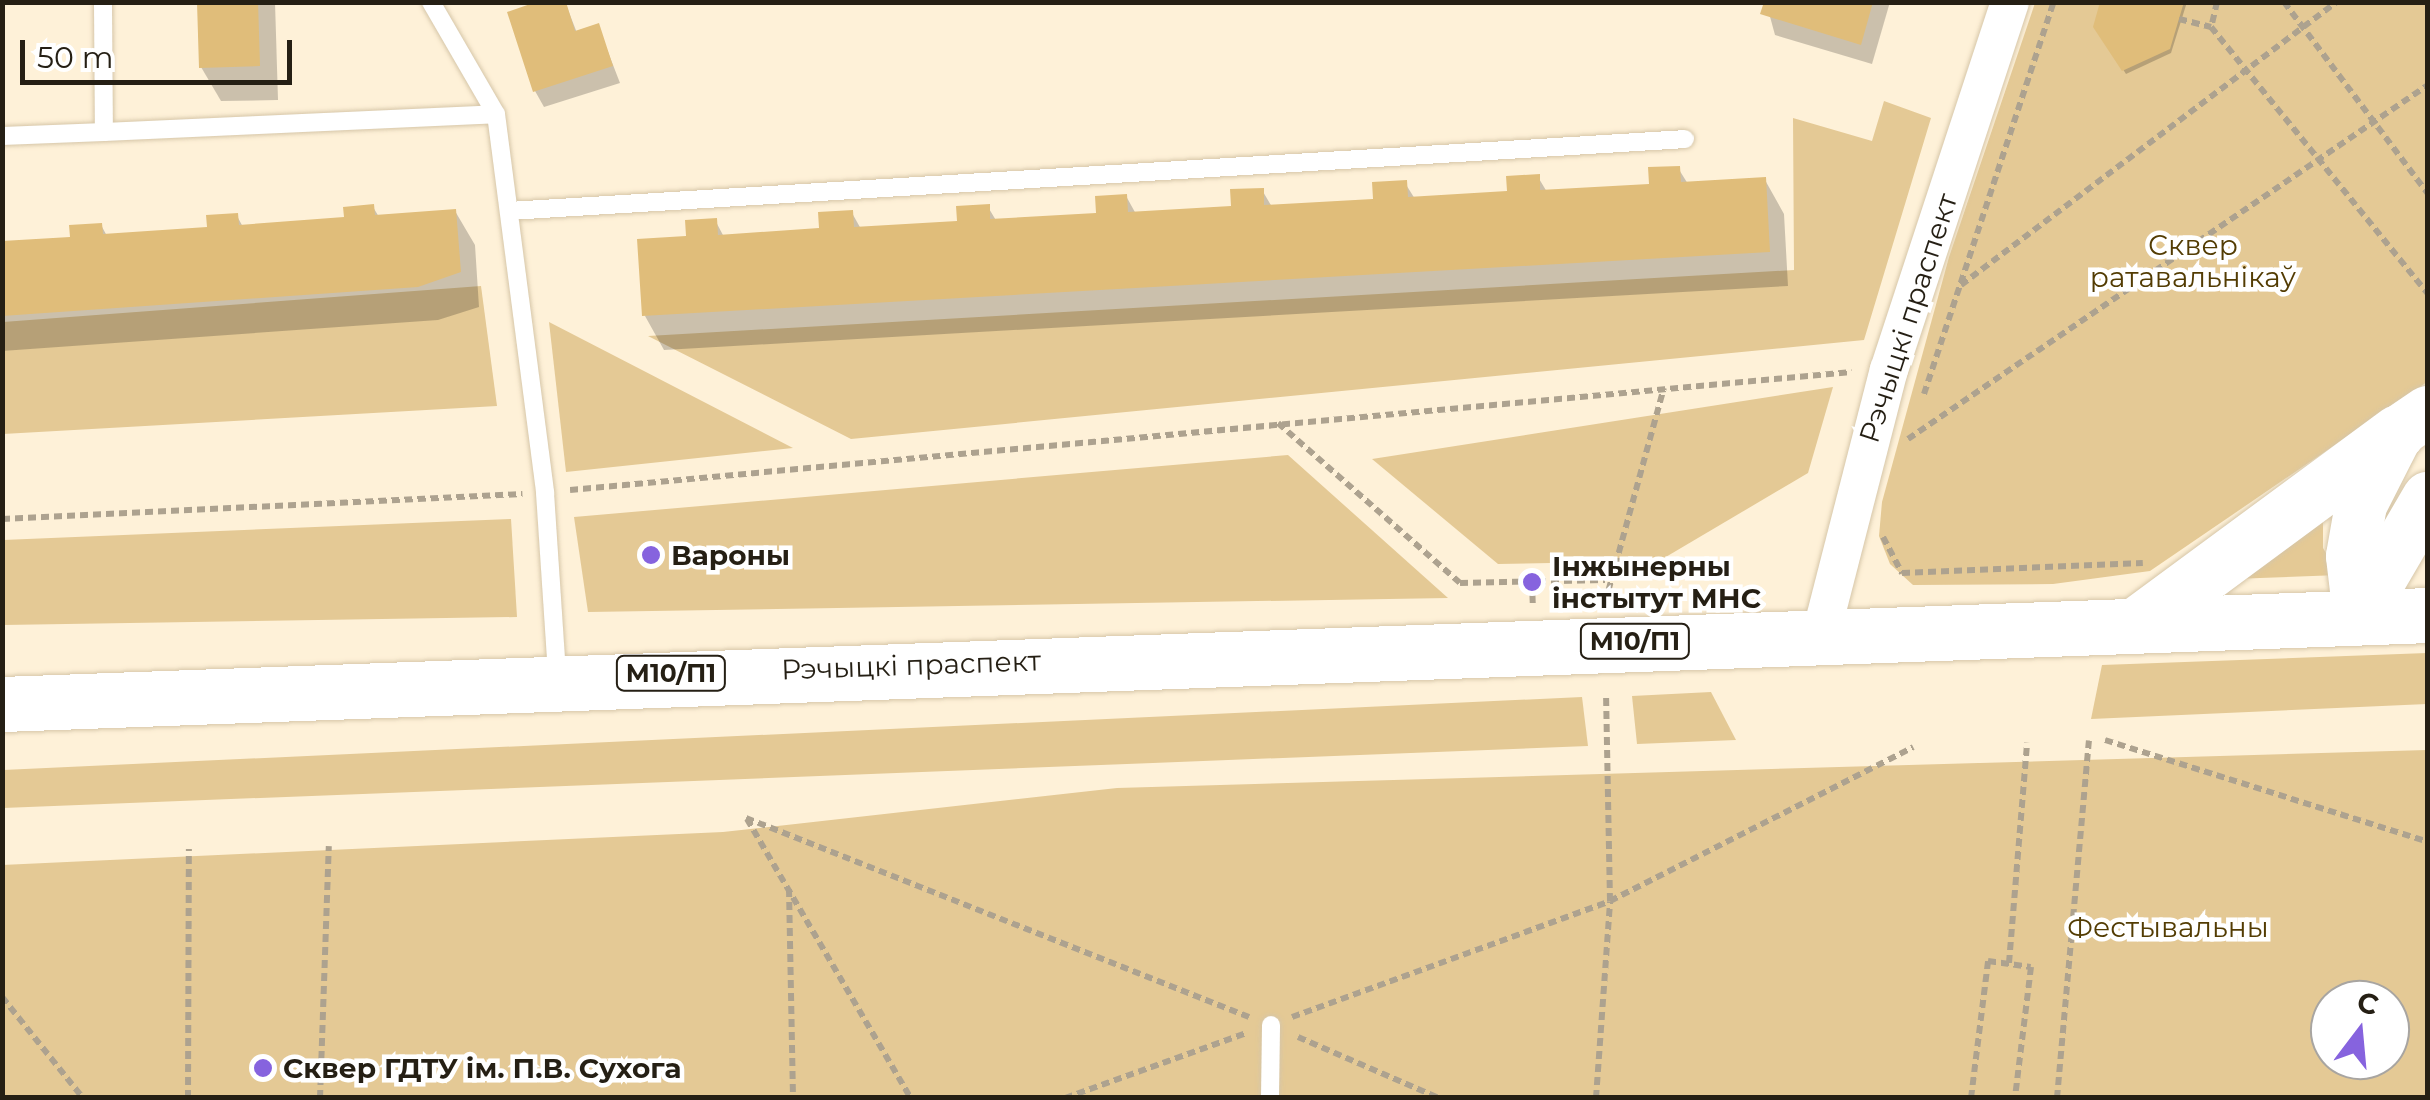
<!DOCTYPE html>
<html>
<head>
<meta charset="utf-8">
<style>
  body { margin:0 }
  #map { position:relative; width:2430px; height:1100px; overflow:hidden; background:#fef1d8; font-family:Montserrat,sans-serif }
  div>[style] { position:absolute }
  [style*='--x'] { left:calc(var(--x)*1px); top:calc(var(--y)*1px); width:calc(var(--w)*1px); rotate:calc(var(--a)*1deg) }
  .green>* { inset:0; background:#e4c995 }
  .shadow>* { inset:0; background:#0003 }
  .building>* { inset:0; background:#e0bd7a }
  .path>* { height:6px; margin-top:-3px; transform-origin:0; background:repeating-linear-gradient(90deg,#ada28f 0 8px,transparent 0 13px) }
  .roads { filter:drop-shadow(0 0 2px #d6c6a8) drop-shadow(0 0 2px #d6c6a8) }
  .lane>* { height:18px; margin:-9px; padding:0 9px; transform-origin:9px; border-radius:9px; background:#fff }
  .street>* { height:38px; margin:-19px; padding:0 19px; transform-origin:19px; border-radius:19px; background:#fff }
  .secondary>* { height:52px; margin:-26px; padding:0 26px; transform-origin:26px; border-radius:26px; background:#fff }
  .primary>* { height:55px; margin:-27.5px; padding:0 27.5px; transform-origin:27.5px; border-radius:27.5px; background:#fff }
  .dots>* { width:28px; height:28px; translate:-50% -50%; box-sizing:border-box; border:5px solid #fff; border-radius:50% }
  span { translate:-50% -50%; white-space:nowrap; text-align:center; line-height:1.15; -webkit-text-stroke:9px #fff; paint-order:stroke }
  .shield-label span { padding:2px 8px; background:#fff; border:2px solid; border-radius:8px; -webkit-text-stroke-width:0 }
  .shield-label { font-size:25px; color:#251f14; font-weight:700 }
  .park-label { font-size:28px; color:#533c03 }
  .street-label { font-size:28px; color:#251f14 }
  .poi-label { font-size:28px; color:#251f14; font-weight:700 }
  .left { translate:0 -50%; text-align:left }
  .frame { position:absolute; inset:0; border:5px solid #251f14; pointer-events:none }
  .north { position:absolute; left:2310px; top:980px; width:100px; height:100px; box-sizing:border-box; background:#fff; border:2px solid #a8a5a1; border-radius:50%; rotate:16deg; font-size:28px; font-weight:700; line-height:40px; text-align:center; color:#251f14 }
  .north::after { content:''; display:block; margin:auto; width:35px; height:45px; background:#8663de; clip-path:polygon(50% 0,100% 100%,50% 72%,0 100%) }
  .scale { position:absolute; left:20px; top:40px; width:272px; height:45px; box-sizing:border-box; border:5px solid #251f14; border-top:0; padding-left:12px; font-size:30px; line-height:35px; white-space:nowrap; color:#251f14; -webkit-text-stroke:8px #fff; paint-order:stroke }
</style>
</head>
<body>
<div id="map">
  <div class="green">
    <div style="clip-path:polygon(2035px 3px,2427px 3px,2427px 382px,2150px 571px,2053px 584px,1913px 585px,1890px 564px,1879px 536px,1882px 502px,1949px 257px)"></div>
    <div style="clip-path:polygon(1884px 101px,1931px 118px,1864px 340px,851px 439px,648px 336px,1794px 270px,1793px 118px,1872px 141px)"></div>
    <div style="clip-path:polygon(481px 286px,497px 406px,3px 434px,3px 322px)"></div>
    <div style="clip-path:polygon(549px 322px,793px 448px,566px 472px)"></div>
    <div style="clip-path:polygon(1833px 387px,1808px 473px,1659px 561px,1498px 564px,1372px 459px)"></div>
    <div style="clip-path:polygon(1288px 455px,1448px 598px,588px 612px,574px 517px)"></div>
    <div style="clip-path:polygon(511px 519px,517px 617px,3px 625px,3px 540px)"></div>
    <div style="clip-path:polygon(2323px 519px,2323px 548px,2339px 575px,2232px 579px)"></div>
    <div style="clip-path:polygon(2427px 653px,2427px 704px,2091px 719px,2102px 665px)"></div>
    <div style="clip-path:polygon(1711px 692px,1736px 740px,1637px 744px,1632px 696px)"></div>
    <div style="clip-path:polygon(1582px 697px,1588px 746px,3px 808px,3px 770px)"></div>
    <div style="clip-path:polygon(evenodd,2427px 750px,2427px 1097px,3px 1097px,2px 865px,723px 832px,1117px 788px,2427px 750px,2330px 1000px,2390px 1000px,2390px 1060px,2330px 1060px,2330px 1000px)"></div>
  </div>
  <div class="shadow">
    <div style="clip-path:polygon(200px 2px,275px 2px,278px 100px,221px 101px,201px 67px)"></div>
    <div style="clip-path:polygon(565px 2px,577px 33px,598px 26px,620px 83px,544px 107px,535px 91px)"></div>
    <div style="clip-path:polygon(1766px 2px,1890px 2px,1872px 64px,1775px 35px)"></div>
    <div style="clip-path:polygon(2103px 2px,2187px 2px,2171px 53px,2126px 74px,2096px 27px)"></div>
    <div style="clip-path:polygon(1678px 168px,1688px 184px,1765px 180px,1784px 214px,1788px 286px,664px 350px,645px 316px,689px 238px,715px 220px,724px 237px,821px 231px,852px 213px,861px 229px,959px 223px,988px 207px,997px 222px,1099px 216px,1126px 196px,1136px 214px,1234px 208px,1262px 190px,1272px 207px,1376px 201px,1405px 183px,1415px 199px,1510px 194px,1538px 177px,1547px 192px,1652px 186px)"></div>
    <div style="clip-path:polygon(373px 207px,379px 217px,455px 211px,475px 245px,479px 307px,438px 320px,2px 351px,2px 244px,73px 239px,101px 225px,107px 236px,210px 229px,237px 216px,243px 227px,347px 219px)"></div>
  </div>
  <div class="building">
    <div style="clip-path:polygon(197px 2px,258px 2px,260px 66px,199px 68px)"></div>
    <div style="clip-path:polygon(536px 2px,566px 2px,575px 31px,599px 23px,613px 66px,533px 92px,507px 12px)"></div>
    <div style="clip-path:polygon(1764px 2px,1873px 2px,1861px 45px,1760px 14px)"></div>
    <div style="clip-path:polygon(2100px 2px,2184px 2px,2170px 49px,2122px 71px,2093px 27px)"></div>
    <div style="clip-path:polygon(1680px 166px,1681px 182px,1766px 177px,1770px 252px,642px 316px,637px 239px,686px 236px,685px 220px,717px 218px,718px 235px,819px 228px,818px 212px,853px 210px,854px 227px,957px 221px,956px 206px,990px 204px,990px 219px,1096px 213px,1095px 196px,1127px 194px,1128px 212px,1231px 206px,1230px 189px,1264px 188px,1264px 205px,1373px 199px,1372px 182px,1407px 180px,1408px 197px,1507px 191px,1506px 176px,1540px 174px,1540px 190px,1649px 184px,1648px 167px)"></div>
    <div style="clip-path:polygon(374px 204px,375px 215px,456px 209px,461px 272px,418px 287px,2px 316px,2px 241px,70px 237px,69px 225px,102px 223px,103px 234px,207px 227px,206px 215px,238px 213px,239px 225px,344px 217px,343px 207px)"></div>
  </div>
  <div class="path">
    <div style="--x:2099;--y:2;--w:1;--a:45"></div>
    <div style="--x:2217;--y:2;--w:26;--a:103"></div>
    <div style="--x:2211;--y:27;--w:344;--a:50.9"></div>
    <div style="--x:2284;--y:2;--w:240;--a:53.1"></div>
    <div style="--x:2179;--y:19;--w:33;--a:14"></div>
    <div style="--x:1961;--y:285;--w:470;--a:-37"></div>
    <div style="--x:1924;--y:394;--w:413;--a:-71.7"></div>
    <div style="--x:1278;--y:423;--w:242;--a:41.3"></div>
    <div style="--x:1460;--y:583;--w:145;--a:-1.2"></div>
    <div style="--x:1908;--y:439;--w:629;--a:-34.25"></div>
    <div style="--x:570;--y:490;--w:1287;--a:-5.26"></div>
    <div style="--x:2;--y:519;--w:521;--a:-2.75"></div>
    <div style="--x:1883;--y:537;--w:41;--a:62.2"></div>
    <div style="--x:1902;--y:573;--w:241;--a:-2.4"></div>
    <div style="--x:1532;--y:582;--w:23;--a:88"></div>
    <div style="--x:1605;--y:603;--w:223;--a:-74.7"></div>
    <div style="--x:2105;--y:740;--w:339;--a:17.5"></div>
    <div style="--x:746;--y:818;--w:541;--a:21.59"></div>
    <div style="--x:747;--y:819;--w:324;--a:59.6"></div>
    <div style="--x:789;--y:889;--w:209;--a:88.9"></div>
    <div style="--x:2009;--y:963;--w:221;--a:-85.3"></div>
    <div style="--x:2;--y:997;--w:129;--a:51.3"></div>
    <div style="--x:1292;--y:1017;--w:338;--a:-20"></div>
    <div style="--x:1610;--y:901;--w:340;--a:-26.9"></div>
    <div style="--x:1298;--y:1037;--w:154;--a:23.4"></div>
    <div style="--x:188;--y:1098;--w:249;--a:-89.8"></div>
    <div style="--x:320;--y:1098;--w:252;--a:-88"></div>
    <div style="--x:1065;--y:1098;--w:193;--a:-19.7"></div>
    <div style="--x:1596;--y:1098;--w:197;--a:-85.9"></div>
    <div style="--x:1610;--y:901;--w:207;--a:-91.1"></div>
    <div style="--x:1971;--y:1098;--w:138;--a:-82.9"></div>
    <div style="--x:1988;--y:961;--w:43;--a:7.9"></div>
    <div style="--x:2031;--y:967;--w:132;--a:97"></div>
    <div style="--x:2057;--y:1098;--w:359;--a:-84.9"></div>
  </div>
  <div class="roads">
    <div class="lane">
      <div style="--x:103;--y:2;--w:130;--a:89.6"></div>
      <div style="--x:104;--y:132;--w:392;--a:-2.6"></div>
      <div style="--x:496;--y:114;--w:382;--a:82.6"></div>
      <div style="--x:545;--y:493;--w:183;--a:86.2"></div>
      <div style="--x:431;--y:2;--w:129;--a:59.9"></div>
      <div style="--x:2;--y:136;--w:102;--a:-2.2"></div>
      <div style="--x:509;--y:211;--w:1178;--a:-3.5"></div>
      <div style="--x:1270;--y:1098;--w:73;--a:-89.2"></div>
    </div>
    <div class="street">
      <div style="--x:1820;--y:638;--w:277;--a:-75.6"></div>
      <div style="--x:1889;--y:370;--w:387;--a:-71.8"></div>
    </div>
    <div class="secondary">
      <div style="--x:2359;--y:616;--w:60;--a:-96.7"></div>
      <div style="--x:2352;--y:556;--w:52;--a:-80"></div>
      <div style="--x:2361;--y:505;--w:82;--a:-63.1"></div>
      <div style="--x:2398;--y:432;--w:36;--a:-34"></div>
      <div style="--x:2359;--y:616;--w:137;--a:-59.7"></div>
    </div>
    <div class="primary">
      <div style="--x:2136;--y:625;--w:325;--a:-36.4"></div>
      <div style="--x:2;--y:704;--w:2428;--a:-2.1"></div>
    </div>
  </div>
  <div class="dots">
    <div style="left:651px;top:555px;background:#8663de"></div>
    <div style="left:1532px;top:582px;background:#8663de"></div>
    <div style="left:263px;top:1068px;background:#8663de"></div>
  </div>
  <div class="shield-label">
    <span style="left:1635px;top:641px">М10/П1</span>
    <span style="left:671px;top:673px">М10/П1</span>
  </div>
  <div class="park-label">
    <span style="left:2193px;top:261px">Сквер<br>ратавальнікаў</span>
    <span style="left:2168px;top:927px">Фестывальны</span>
  </div>
  <div class="street-label">
    <span style="left:1908px;top:318px;rotate:-72deg">Рэчыцкі праспект</span>
    <span style="left:911px;top:665px;rotate:-2deg">Рэчыцкі праспект</span>
  </div>
  <div class="poi-label">
    <span class="left" style="left:671px;top:555px">Вароны</span>
    <span class="left" style="left:1552px;top:582px">Інжынерны<br>інстытут МНС</span>
    <span class="left" style="left:283px;top:1068px">Сквер ГДТУ ім. П.В. Сухога</span>
  </div>
  <div class="frame"></div>
  <div class="north">С</div>
  <div class="scale">50 m</div>
</div>
</body>
</html>
